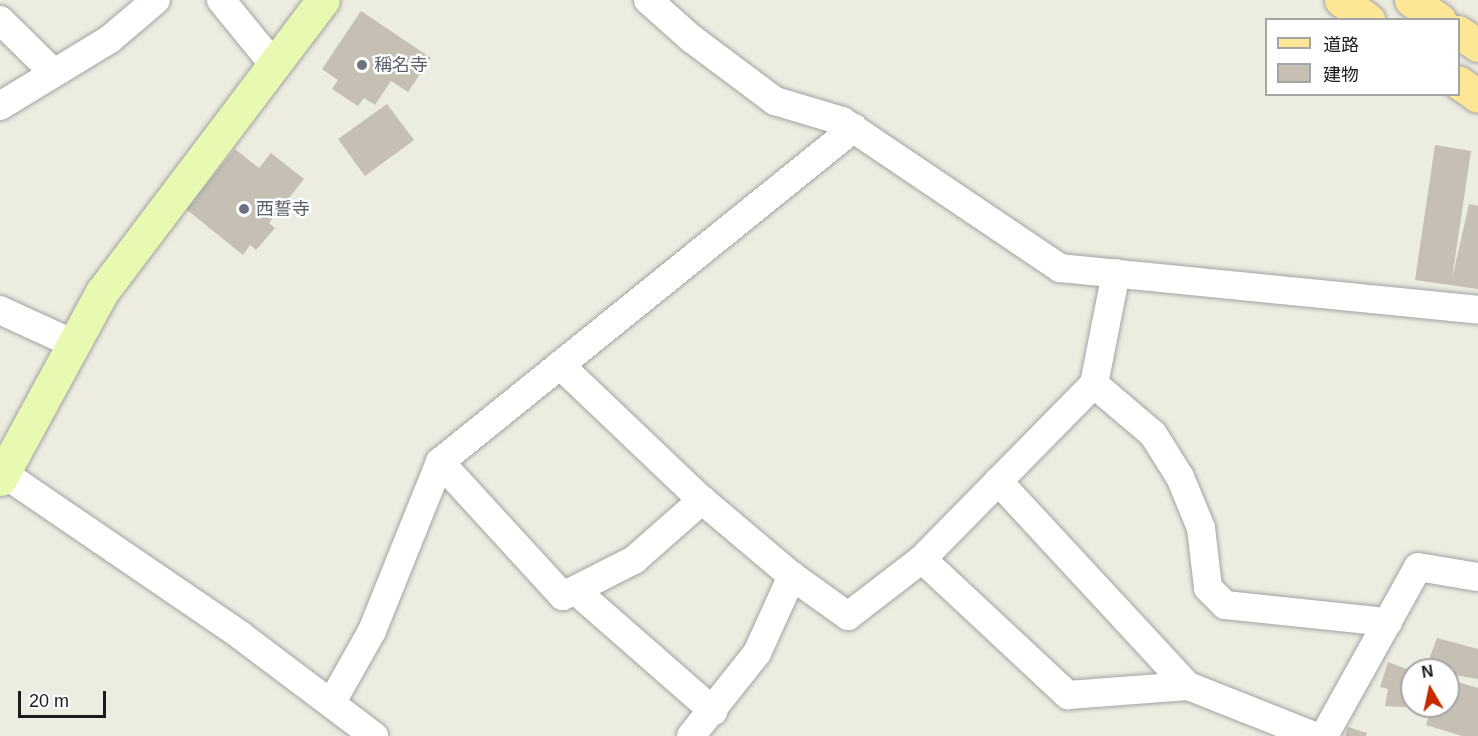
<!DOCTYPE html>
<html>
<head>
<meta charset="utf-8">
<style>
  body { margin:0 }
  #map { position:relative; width:1478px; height:736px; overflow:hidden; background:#edece0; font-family:Arial,"Noto Sans JP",sans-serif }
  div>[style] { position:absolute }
  .building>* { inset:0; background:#c5bfb4 }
  .roads { filter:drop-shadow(0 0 2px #a2a2a2) drop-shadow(0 0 2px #a2a2a2) }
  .street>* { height:28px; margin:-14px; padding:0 14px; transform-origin:14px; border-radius:14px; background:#fff }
  .secondary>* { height:33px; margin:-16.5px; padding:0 16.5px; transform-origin:16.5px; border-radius:16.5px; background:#e8fab1 }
  .primary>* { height:33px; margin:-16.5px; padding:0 16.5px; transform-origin:16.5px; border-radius:16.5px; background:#fde695 }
  .dots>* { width:16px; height:16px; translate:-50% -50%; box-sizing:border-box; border:3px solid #fff; border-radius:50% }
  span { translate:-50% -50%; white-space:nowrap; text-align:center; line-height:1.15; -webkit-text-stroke:4.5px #fff; paint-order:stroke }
  .worship-label { font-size:18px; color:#5b616d }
  .left { translate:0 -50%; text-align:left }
  .legend { position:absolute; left:1265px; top:18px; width:195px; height:78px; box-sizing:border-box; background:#fff; border:2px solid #a4a4a4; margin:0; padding:8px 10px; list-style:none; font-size:18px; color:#1b1b1b }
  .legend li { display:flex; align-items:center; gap:12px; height:30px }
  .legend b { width:30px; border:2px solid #a4a4a4 }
  .north { position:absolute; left:1400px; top:658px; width:60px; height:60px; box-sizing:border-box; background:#fff; border:2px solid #a4a4a4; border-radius:50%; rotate:351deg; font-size:16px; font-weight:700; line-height:24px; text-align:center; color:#1b1b1b }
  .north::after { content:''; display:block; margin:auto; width:21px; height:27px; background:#c62900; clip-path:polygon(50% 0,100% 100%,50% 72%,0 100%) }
  .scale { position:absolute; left:18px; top:691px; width:88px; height:27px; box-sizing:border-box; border:3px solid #1b1b1b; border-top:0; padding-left:8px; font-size:18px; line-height:21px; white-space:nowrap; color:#1b1b1b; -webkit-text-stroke:4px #fff; paint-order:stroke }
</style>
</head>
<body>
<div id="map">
  <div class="building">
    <div style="clip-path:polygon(361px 11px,431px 58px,408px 92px,391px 81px,375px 105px,364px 98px,358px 106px,332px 89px,338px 80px,322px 69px)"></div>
    <div style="clip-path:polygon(387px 104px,414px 140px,365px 176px,338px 139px)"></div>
    <div style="clip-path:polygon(1435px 145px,1471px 151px,1452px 279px,1469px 204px,1478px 206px,1478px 289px,1415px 280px)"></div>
    <div style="clip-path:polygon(235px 149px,259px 168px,271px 153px,304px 179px,269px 223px,275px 228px,256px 250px,250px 245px,243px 255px,186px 209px)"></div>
    <div style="clip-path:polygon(1437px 638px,1478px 649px,1478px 679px,1448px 674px,1448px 670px,1425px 670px)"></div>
    <div style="clip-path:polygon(1388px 662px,1412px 671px,1412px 706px,1418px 708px,1385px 706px,1388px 689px,1380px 687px)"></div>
    <div style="clip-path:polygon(1454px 681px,1478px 688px,1478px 736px,1462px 736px,1426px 725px,1432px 706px,1448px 706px,1448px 690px,1451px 691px)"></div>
    <div style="clip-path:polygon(1348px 727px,1367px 733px,1366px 736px,1345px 736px)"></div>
  </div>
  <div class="roads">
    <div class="street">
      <div style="left:221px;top:0;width:84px;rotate:50.8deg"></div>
      <div style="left:648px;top:0;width:59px;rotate:41.6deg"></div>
      <div style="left:692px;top:39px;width:104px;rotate:36.8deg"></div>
      <div style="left:775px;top:101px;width:70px;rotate:16.6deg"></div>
      <div style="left:842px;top:121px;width:263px;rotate:34deg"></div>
      <div style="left:1060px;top:268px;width:420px;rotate:5.7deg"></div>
      <div style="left:0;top:20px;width:74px;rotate:44.5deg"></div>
      <div style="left:0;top:106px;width:129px;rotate:-31.3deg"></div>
      <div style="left:110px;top:39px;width:60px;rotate:-40.3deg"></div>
      <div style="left:0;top:310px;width:81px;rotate:24.7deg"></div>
      <div style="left:560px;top:365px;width:196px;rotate:43.6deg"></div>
      <div style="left:702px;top:500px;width:118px;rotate:40.2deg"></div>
      <div style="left:792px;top:576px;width:69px;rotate:35.5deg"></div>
      <div style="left:848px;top:616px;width:93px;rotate:-37.6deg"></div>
      <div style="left:922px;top:559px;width:245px;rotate:-45.5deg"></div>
      <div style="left:1094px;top:384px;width:113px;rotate:-78.8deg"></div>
      <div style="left:1094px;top:384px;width:77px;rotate:40.3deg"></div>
      <div style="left:1153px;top:434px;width:51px;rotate:57.9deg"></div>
      <div style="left:1180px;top:477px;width:55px;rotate:67.6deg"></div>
      <div style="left:1201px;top:528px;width:60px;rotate:83.3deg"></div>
      <div style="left:1208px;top:588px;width:24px;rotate:45deg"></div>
      <div style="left:1225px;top:605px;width:164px;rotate:6deg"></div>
      <div style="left:440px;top:462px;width:182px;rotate:47.5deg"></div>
      <div style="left:563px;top:596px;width:80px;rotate:-26.9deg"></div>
      <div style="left:634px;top:560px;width:91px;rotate:-41.4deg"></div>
      <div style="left:0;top:471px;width:291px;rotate:34.3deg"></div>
      <div style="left:240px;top:635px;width:168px;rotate:37deg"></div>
      <div style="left:998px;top:481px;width:280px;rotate:47.2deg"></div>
      <div style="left:922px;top:559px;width:200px;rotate:43deg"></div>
      <div style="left:1068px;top:695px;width:120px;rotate:-4.3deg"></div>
      <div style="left:1188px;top:686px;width:136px;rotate:21.6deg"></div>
      <div style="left:575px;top:590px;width:184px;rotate:41.2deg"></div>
      <div style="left:332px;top:702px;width:81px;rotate:-60.6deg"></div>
      <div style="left:372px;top:631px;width:182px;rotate:-68.1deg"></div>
      <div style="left:440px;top:462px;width:532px;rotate:-38.9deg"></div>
      <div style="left:691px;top:736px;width:106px;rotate:-51.5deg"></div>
      <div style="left:757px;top:653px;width:85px;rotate:-65.6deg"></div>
      <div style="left:1324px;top:736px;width:193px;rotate:-60.9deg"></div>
      <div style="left:1418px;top:567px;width:61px;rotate:9.5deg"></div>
    </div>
    <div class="secondary">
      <div style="left:0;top:479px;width:213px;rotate:-61.4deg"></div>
      <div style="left:102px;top:292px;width:366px;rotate:-52.9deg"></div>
    </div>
    <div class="primary">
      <div style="left:1341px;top:0;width:34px;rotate:36deg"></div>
      <div style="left:1411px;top:0;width:35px;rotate:35deg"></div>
      <div style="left:1458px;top:32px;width:24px;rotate:33deg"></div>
      <div style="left:1458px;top:82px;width:24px;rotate:35deg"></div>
    </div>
  </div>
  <div class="dots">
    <div style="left:362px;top:65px;background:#6b7280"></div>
    <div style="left:244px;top:209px;background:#6b7280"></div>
  </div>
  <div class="worship-label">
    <span class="left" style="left:374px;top:65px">稱名寺</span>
    <span class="left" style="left:256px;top:209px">西誓寺</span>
  </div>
  <ul class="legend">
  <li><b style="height:8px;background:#fde695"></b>道路</li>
  <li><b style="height:16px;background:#c5bfb4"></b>建物</li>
  </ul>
  <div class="north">N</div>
  <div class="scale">20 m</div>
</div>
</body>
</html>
